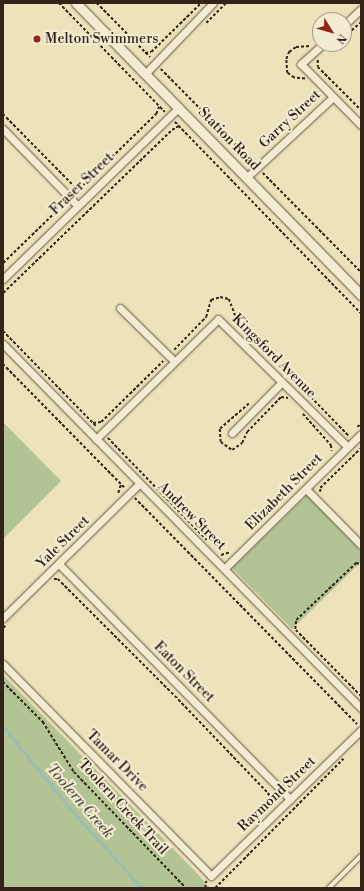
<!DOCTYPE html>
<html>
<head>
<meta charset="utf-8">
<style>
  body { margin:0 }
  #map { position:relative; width:364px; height:891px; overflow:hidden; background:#ede2ba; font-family:"Libre Bodoni",serif }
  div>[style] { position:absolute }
  .green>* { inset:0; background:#b3c494 }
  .stream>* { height:2.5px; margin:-1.25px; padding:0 1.25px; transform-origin:1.25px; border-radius:1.25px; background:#9bbcb7 }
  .path>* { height:1.5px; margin-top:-0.75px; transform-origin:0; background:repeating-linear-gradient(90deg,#342318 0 3px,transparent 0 5px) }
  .roads { filter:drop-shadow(0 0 1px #625340) drop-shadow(0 0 1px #625340) }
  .service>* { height:3.5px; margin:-1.75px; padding:0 1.75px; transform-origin:1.75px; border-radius:1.75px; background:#f3ecd2 }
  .minor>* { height:7px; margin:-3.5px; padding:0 3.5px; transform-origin:3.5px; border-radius:3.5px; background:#f3ecd2 }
  .tertiary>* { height:9px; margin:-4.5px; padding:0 4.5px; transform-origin:4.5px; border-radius:4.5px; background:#f3ecd2 }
  .dots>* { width:11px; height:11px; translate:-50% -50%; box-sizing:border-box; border:2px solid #f3ecd2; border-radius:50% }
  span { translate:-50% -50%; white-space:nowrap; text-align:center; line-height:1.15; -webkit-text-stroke:4px #f3ecd2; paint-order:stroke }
  .poi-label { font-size:14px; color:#342318 }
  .left { translate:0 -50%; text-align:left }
  .street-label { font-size:14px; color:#342318 }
  .water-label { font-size:15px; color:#535148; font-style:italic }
  .frame { position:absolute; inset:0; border:4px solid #342318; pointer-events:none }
  .north { position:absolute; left:312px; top:12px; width:40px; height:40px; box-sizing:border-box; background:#f3ecd2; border:1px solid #a79c88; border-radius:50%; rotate:127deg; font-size:11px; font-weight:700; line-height:16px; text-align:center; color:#342318 }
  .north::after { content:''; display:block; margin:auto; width:14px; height:18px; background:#8f2418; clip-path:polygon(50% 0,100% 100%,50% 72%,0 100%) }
</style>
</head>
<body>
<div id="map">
  <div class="green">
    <div style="clip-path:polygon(3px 422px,61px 481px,3px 539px)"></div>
    <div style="clip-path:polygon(307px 495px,361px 551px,361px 562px,292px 629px,232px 568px)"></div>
    <div style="clip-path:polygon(3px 675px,195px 871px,210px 888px,3px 888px)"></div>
  </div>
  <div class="stream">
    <div style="left:3px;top:726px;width:104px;rotate:50.8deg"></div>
    <div style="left:69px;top:807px;width:109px;rotate:48deg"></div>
  </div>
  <div class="path">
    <div style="left:59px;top:3px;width:152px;rotate:45.8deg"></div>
    <div style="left:97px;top:3px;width:76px;rotate:45.5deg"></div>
    <div style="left:206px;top:23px;width:28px;rotate:-45deg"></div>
    <div style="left:344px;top:37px;width:23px;rotate:-41deg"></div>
    <div style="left:328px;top:50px;width:10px;rotate:-37deg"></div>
    <div style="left:145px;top:53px;width:6px;rotate:-9deg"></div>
    <div style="left:151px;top:52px;width:70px;rotate:-44.4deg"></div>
    <div style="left:318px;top:60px;width:7px;rotate:90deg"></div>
    <div style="left:318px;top:67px;width:61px;rotate:45deg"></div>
    <div style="left:161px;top:69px;width:129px;rotate:45.3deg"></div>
    <div style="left:305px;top:79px;width:11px;rotate:-175deg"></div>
    <div style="left:294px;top:78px;width:9px;rotate:-144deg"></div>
    <div style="left:287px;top:73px;width:14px;rotate:-94deg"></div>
    <div style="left:286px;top:59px;width:8px;rotate:-67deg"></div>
    <div style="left:289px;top:52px;width:9px;rotate:-36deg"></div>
    <div style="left:296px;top:47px;width:14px;rotate:-4deg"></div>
    <div style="left:3px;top:114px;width:107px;rotate:45.4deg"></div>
    <div style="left:175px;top:122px;width:267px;rotate:45.8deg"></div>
    <div style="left:263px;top:173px;width:139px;rotate:45.3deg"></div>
    <div style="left:76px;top:192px;width:112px;rotate:-44.3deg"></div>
    <div style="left:156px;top:114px;width:8px;rotate:-67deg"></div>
    <div style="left:3px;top:263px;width:86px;rotate:-44.1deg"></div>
    <div style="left:3px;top:293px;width:235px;rotate:-44deg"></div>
    <div style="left:172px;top:130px;width:8px;rotate:-30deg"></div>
    <div style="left:3px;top:331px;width:134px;rotate:45.6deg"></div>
    <div style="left:174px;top:350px;width:46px;rotate:-45.9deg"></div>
    <div style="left:206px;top:317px;width:18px;rotate:-74deg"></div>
    <div style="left:211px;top:300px;width:9px;rotate:-18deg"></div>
    <div style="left:220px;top:297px;width:9px;rotate:13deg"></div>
    <div style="left:229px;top:299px;width:25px;rotate:69deg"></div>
    <div style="left:238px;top:322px;width:159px;rotate:45.8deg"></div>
    <div style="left:3px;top:364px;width:173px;rotate:45.5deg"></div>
    <div style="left:249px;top:404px;width:38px;rotate:139deg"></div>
    <div style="left:220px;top:429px;width:13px;rotate:86deg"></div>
    <div style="left:221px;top:442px;width:14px;rotate:36deg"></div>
    <div style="left:232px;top:450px;width:12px;rotate:-35deg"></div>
    <div style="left:242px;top:443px;width:12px;rotate:-66deg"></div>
    <div style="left:247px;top:432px;width:49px;rotate:-45.8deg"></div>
    <div style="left:281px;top:397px;width:7px;rotate:8deg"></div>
    <div style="left:303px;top:414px;width:42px;rotate:47.9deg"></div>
    <div style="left:331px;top:445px;width:6px;rotate:81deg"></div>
    <div style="left:93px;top:423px;width:8px;rotate:-7deg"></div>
    <div style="left:101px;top:422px;width:87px;rotate:-44.5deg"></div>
    <div style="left:357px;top:427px;width:5px;rotate:-37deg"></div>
    <div style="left:108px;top:438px;width:142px;rotate:45.9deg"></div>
    <div style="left:320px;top:492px;width:4px;rotate:-90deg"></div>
    <div style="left:320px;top:488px;width:57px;rotate:-44.3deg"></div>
    <div style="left:118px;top:493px;width:9px;rotate:-72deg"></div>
    <div style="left:135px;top:498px;width:317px;rotate:45.5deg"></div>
    <div style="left:221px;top:555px;width:9px;rotate:-18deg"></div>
    <div style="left:54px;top:579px;width:4px"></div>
    <div style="left:58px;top:579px;width:165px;rotate:45deg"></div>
    <div style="left:175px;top:696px;width:134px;rotate:46.2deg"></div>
    <div style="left:268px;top:793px;width:12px;rotate:59deg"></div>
    <div style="left:3px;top:628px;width:4px;rotate:-45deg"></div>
    <div style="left:295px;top:629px;width:9px;rotate:-84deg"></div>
    <div style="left:296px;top:620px;width:83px;rotate:-43.5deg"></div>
    <div style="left:356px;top:563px;width:5px;rotate:11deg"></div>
    <div style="left:296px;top:630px;width:93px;rotate:45.4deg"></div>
    <div style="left:3px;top:682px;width:57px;rotate:45deg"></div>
    <div style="left:43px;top:722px;width:59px;rotate:58.2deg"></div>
    <div style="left:74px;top:772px;width:161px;rotate:46deg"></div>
    <div style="left:205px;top:888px;width:7px;rotate:-82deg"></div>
    <div style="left:215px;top:888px;width:182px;rotate:-45.2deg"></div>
  </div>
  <div class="roads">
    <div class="service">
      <div style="left:329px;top:888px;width:45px;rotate:-45deg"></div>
    </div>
    <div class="minor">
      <div style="left:344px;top:25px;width:23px;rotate:-43deg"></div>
      <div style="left:323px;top:44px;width:30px;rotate:138deg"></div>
      <div style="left:301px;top:64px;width:86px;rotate:45.5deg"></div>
      <div style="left:146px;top:73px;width:97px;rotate:-46.3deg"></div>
      <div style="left:3px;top:129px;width:107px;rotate:45.8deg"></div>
      <div style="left:247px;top:177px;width:117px;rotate:-42.9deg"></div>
      <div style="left:3px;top:279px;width:246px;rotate:-44.3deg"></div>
      <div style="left:120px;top:308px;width:74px;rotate:44.5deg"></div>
      <div style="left:3px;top:344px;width:511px;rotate:45.48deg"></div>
      <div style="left:232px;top:433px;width:70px;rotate:-45.6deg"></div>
      <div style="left:96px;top:439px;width:171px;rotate:-44.5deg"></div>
      <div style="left:218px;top:319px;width:182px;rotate:44.6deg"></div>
      <div style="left:306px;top:489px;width:78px;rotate:45.5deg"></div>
      <div style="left:59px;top:564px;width:330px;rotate:45.5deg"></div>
      <div style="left:225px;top:568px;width:191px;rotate:-44.6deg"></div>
      <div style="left:3px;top:618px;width:192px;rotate:-44.6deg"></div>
      <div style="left:3px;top:664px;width:297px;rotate:45.5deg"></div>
      <div style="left:211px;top:876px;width:209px;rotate:-44.2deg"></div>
    </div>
    <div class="tertiary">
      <div style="left:76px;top:3px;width:408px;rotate:45.7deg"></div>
    </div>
  </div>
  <div class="dots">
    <div style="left:37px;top:39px;background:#8f2418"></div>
  </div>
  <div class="poi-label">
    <span class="left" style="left:45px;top:39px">Melton Swimmers</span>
  </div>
  <div class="street-label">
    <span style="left:290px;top:119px;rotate:-43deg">Garry Street</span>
    <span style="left:229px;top:139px;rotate:46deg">Station Road</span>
    <span style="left:82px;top:184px;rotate:-44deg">Fraser Street</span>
    <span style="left:274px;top:356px;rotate:45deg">Kingsford Avenue</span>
    <span style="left:284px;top:492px;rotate:-45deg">Elizabeth Street</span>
    <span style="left:192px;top:516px;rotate:45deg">Andrew Street</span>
    <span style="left:63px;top:542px;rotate:-45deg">Yale Street</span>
    <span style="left:184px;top:672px;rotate:45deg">Eaton Street</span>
    <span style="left:117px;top:761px;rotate:45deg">Tamar Drive</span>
    <span style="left:277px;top:794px;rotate:-44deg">Raymond Street</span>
    <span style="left:123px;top:807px;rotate:47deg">Toolern Creek Trail</span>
  </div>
  <div class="water-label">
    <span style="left:80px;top:801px;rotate:49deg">Toolern Creek</span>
  </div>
  <div class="frame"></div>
  <div class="north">N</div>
</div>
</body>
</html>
